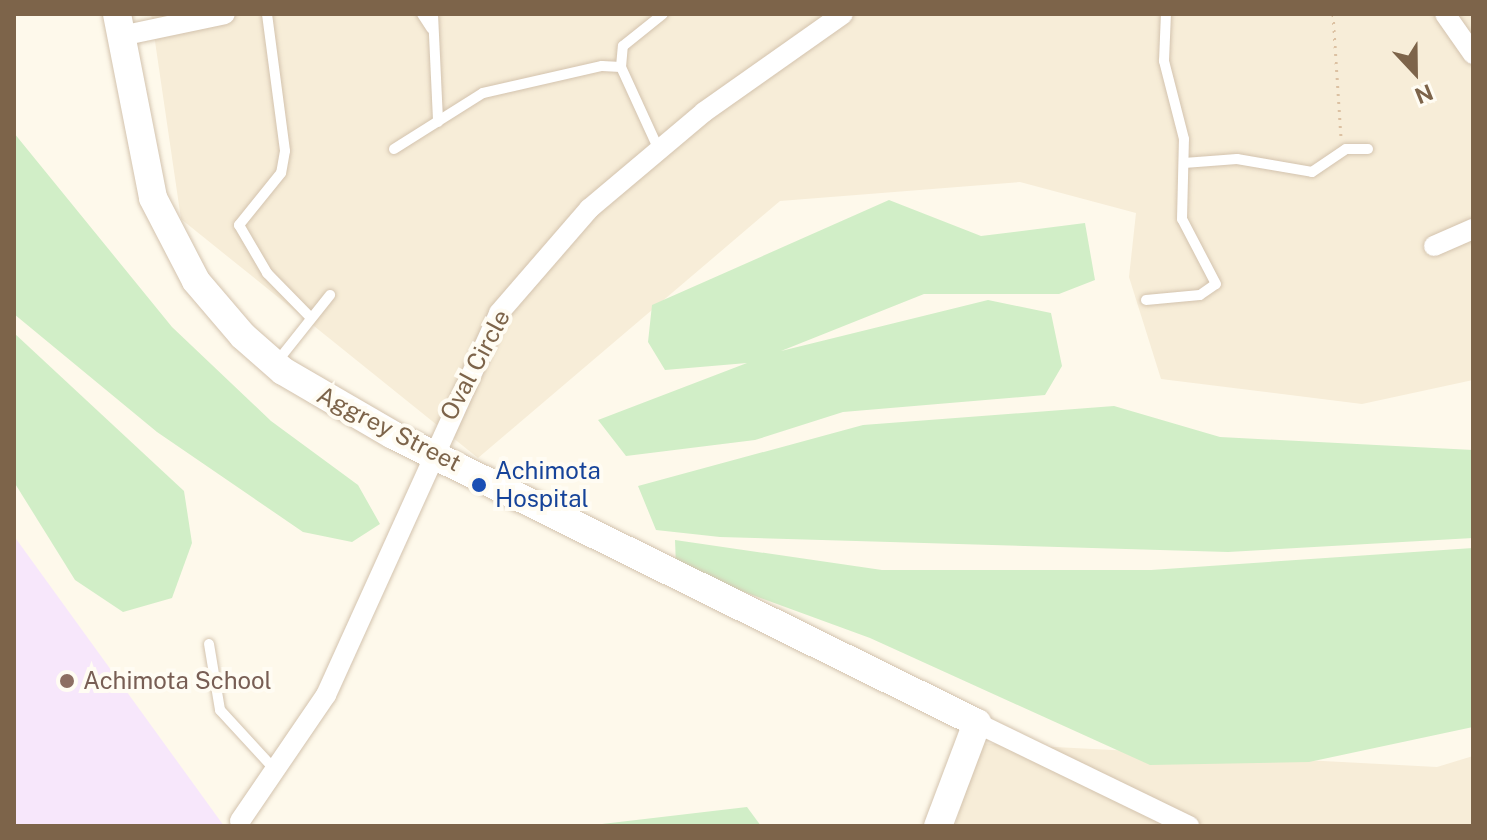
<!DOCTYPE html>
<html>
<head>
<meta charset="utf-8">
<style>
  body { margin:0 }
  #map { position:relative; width:1487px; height:840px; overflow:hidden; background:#fef9eb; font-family:"Public Sans",sans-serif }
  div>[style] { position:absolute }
  .residential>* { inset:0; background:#f7edd8 }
  .education>* { inset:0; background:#f7e7fb }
  .green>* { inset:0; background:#d1eec7 }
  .path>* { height:3px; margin-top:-1.5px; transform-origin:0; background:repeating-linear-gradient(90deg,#dcc1a2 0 2px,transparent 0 8px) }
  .roads { filter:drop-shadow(0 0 2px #d3c3ae) drop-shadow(0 0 2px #d3c3ae) }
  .lane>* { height:10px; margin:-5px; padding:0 5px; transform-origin:5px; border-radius:5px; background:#fff }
  .street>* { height:20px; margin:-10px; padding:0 10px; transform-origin:10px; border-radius:10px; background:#fff }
  .secondary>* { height:28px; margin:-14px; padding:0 14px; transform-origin:14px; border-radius:14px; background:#fff }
  .dots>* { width:22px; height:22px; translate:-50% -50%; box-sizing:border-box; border:4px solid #fffcf3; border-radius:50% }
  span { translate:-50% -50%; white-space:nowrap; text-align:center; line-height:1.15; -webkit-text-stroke:8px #fffcf3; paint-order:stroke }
  .street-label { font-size:24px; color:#7d644a }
  .transit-label { font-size:24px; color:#164399 }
  .left { translate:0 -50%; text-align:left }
  .education-label { font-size:24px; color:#785e54 }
  .frame { position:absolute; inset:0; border:16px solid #7d644a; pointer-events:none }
  .north { position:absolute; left:1375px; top:32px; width:80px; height:80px; -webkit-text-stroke:6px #fffcf3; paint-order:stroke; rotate:158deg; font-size:22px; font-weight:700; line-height:32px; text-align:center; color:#7d644a }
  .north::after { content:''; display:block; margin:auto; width:28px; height:36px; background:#7d644a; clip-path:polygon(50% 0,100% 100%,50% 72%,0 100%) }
</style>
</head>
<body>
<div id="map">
  <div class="residential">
    <div style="clip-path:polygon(151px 14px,1473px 14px,1473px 380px,1362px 404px,1161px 379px,1129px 277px,1136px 213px,1020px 182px,780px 201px,478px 458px,181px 219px)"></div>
    <div style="clip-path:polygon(980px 743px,1437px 767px,1473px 756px,1473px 826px,955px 826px)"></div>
  </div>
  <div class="education">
    <div style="clip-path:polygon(14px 536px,224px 826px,14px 826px)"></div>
  </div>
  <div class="green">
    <div style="clip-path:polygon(14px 133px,172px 327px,271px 421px,358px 485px,380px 524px,352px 542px,303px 532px,157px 432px,14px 314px)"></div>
    <div style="clip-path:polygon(889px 200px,981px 236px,1085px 223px,1095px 280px,1059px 294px,924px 294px,781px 351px,988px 300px,1051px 313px,1062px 366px,1045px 395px,843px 412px,755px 440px,626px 456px,598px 420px,747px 363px,665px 370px,648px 342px,652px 305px)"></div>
    <div style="clip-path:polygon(14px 333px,184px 491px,192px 543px,172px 598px,123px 612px,75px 580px,14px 482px)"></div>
    <div style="clip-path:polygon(1114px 406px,1220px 437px,1473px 450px,1473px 538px,1228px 552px,720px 537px,656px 530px,638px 486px,863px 425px)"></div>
    <div style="clip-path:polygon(675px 540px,882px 570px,1151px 570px,1473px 548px,1473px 727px,1309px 762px,1150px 765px,870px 638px,676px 567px)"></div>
    <div style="clip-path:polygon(747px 807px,761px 826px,585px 826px)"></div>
  </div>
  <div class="path">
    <div style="left:1333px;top:14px;width:124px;rotate:86.3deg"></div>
  </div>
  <div class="roads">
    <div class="lane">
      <div style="left:267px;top:14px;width:138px;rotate:82.5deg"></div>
      <div style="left:285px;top:151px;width:22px;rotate:100deg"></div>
      <div style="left:281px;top:173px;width:67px;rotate:128.9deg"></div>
      <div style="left:239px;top:225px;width:56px;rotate:59.7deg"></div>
      <div style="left:267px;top:273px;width:63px;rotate:45.6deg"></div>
      <div style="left:422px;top:14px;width:17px;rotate:57deg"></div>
      <div style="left:433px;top:14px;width:108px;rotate:87.3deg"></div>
      <div style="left:621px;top:67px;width:21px;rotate:-85deg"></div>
      <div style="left:623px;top:46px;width:51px;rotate:-38.7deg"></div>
      <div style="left:394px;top:149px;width:105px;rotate:-32.2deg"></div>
      <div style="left:483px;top:93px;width:122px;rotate:-12.8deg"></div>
      <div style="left:602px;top:66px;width:19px;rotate:3deg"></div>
      <div style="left:621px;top:67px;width:91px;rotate:65.4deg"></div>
      <div style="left:1184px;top:163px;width:53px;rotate:-4.3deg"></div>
      <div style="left:1237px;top:159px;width:76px;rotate:9.8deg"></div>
      <div style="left:1312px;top:172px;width:41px;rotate:-34.1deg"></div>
      <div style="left:1346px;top:149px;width:22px"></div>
      <div style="left:1146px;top:300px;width:54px;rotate:-5.3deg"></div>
      <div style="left:1200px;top:295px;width:19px;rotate:-35deg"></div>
      <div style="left:1216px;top:284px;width:73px;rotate:-117.6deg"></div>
      <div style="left:1182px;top:219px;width:80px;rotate:-88.6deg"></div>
      <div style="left:1184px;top:139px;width:81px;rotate:-104.4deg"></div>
      <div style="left:1164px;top:61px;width:47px;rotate:-87.6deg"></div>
      <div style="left:276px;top:363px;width:87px;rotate:-51.5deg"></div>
      <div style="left:209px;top:644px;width:67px;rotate:80.5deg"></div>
      <div style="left:220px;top:710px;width:83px;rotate:47.4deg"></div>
    </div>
    <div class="street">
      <div style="left:1445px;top:14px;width:49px;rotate:55deg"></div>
      <div style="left:121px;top:36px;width:106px;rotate:-11.9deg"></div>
      <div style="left:1434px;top:246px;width:43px;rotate:-23.6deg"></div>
      <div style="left:977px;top:723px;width:236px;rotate:25.9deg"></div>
      <div style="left:240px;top:821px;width:153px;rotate:-55.7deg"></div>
      <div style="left:326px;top:695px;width:419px;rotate:-65.6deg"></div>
      <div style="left:499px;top:313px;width:138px;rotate:-49.1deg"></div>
      <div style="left:589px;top:209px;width:150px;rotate:-40.1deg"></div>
      <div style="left:704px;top:112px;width:170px;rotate:-35.2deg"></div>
    </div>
    <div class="secondary">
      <div style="left:117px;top:14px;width:187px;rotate:78.9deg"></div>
      <div style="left:153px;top:198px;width:93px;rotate:62.6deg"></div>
      <div style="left:196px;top:281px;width:72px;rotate:49.5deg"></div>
      <div style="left:243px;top:336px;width:53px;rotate:41.2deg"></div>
      <div style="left:283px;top:371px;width:127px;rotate:30.2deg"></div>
      <div style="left:393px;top:435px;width:651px;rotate:26.25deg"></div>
      <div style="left:977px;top:723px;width:110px;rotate:110.7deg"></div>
    </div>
  </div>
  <div class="dots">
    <div style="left:479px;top:485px;background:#1a4fb4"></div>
    <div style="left:67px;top:681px;background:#8d6e63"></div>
  </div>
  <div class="street-label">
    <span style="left:475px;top:365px;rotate:-62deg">Oval Circle</span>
    <span style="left:389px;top:429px;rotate:27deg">Aggrey Street</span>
  </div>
  <div class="transit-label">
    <span class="left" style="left:495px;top:485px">Achimota<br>Hospital</span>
  </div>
  <div class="education-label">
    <span class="left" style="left:83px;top:681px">Achimota School</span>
  </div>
  <div class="frame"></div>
  <div class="north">N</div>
</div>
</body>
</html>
